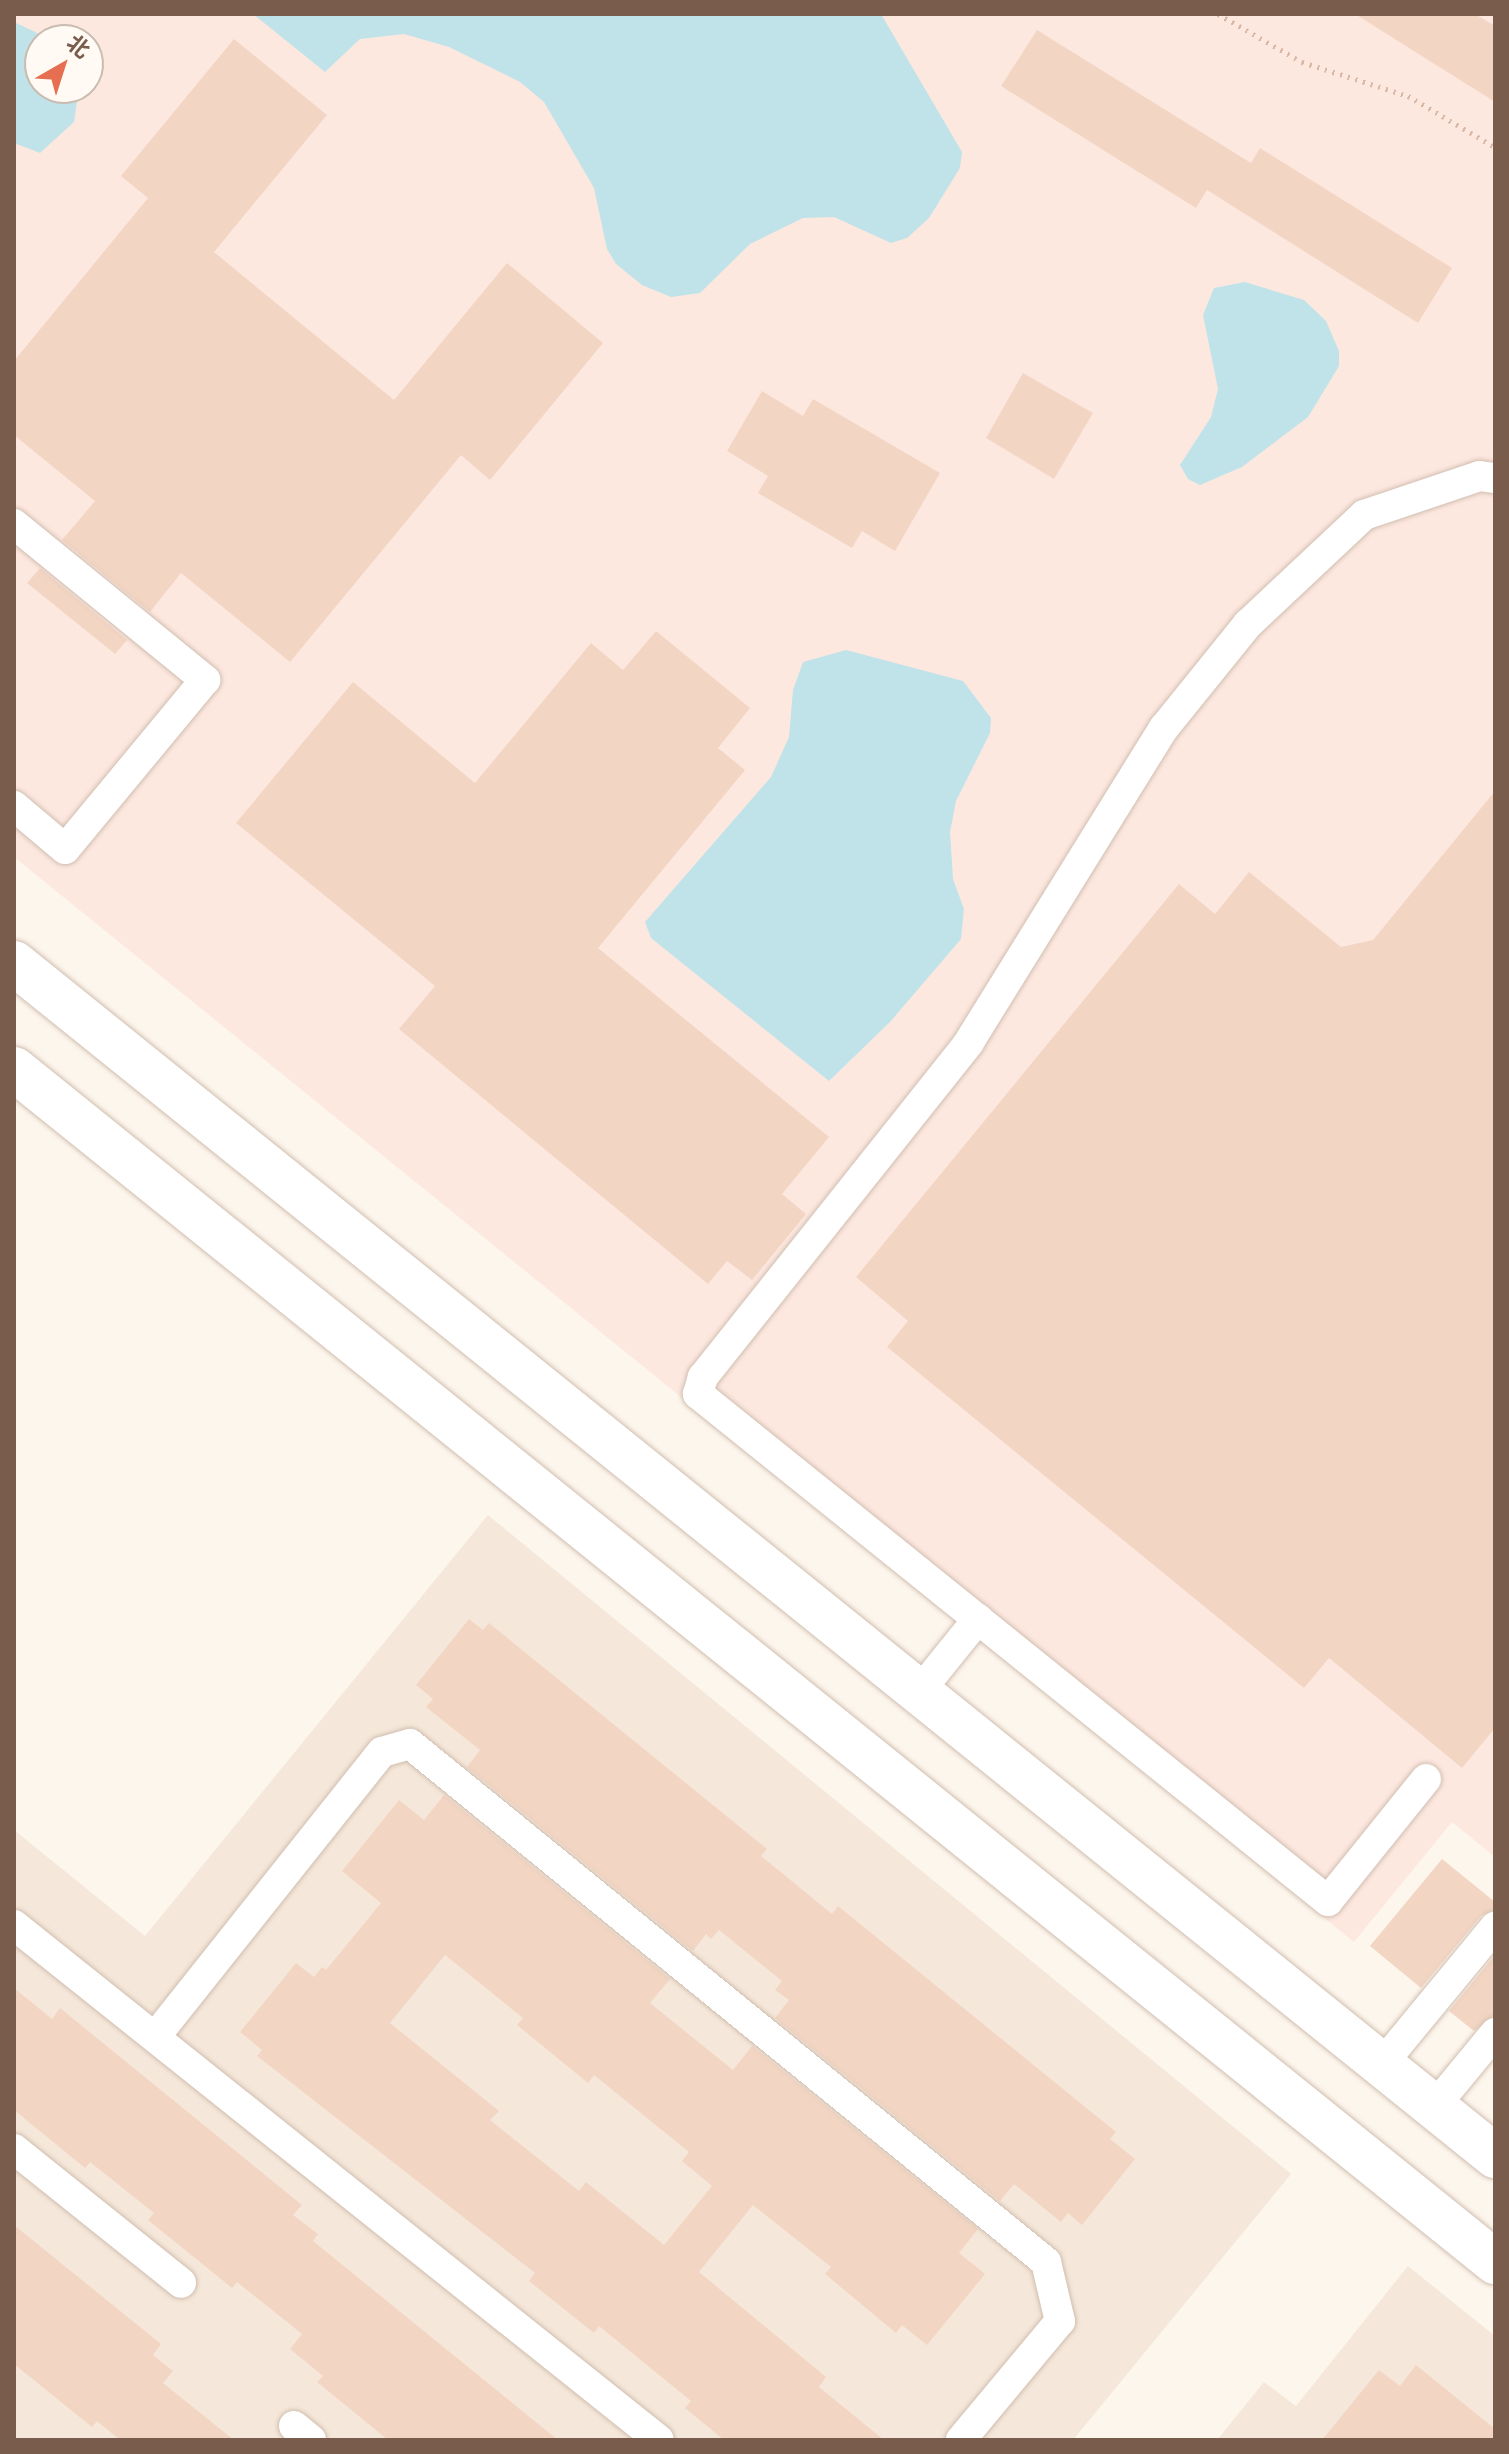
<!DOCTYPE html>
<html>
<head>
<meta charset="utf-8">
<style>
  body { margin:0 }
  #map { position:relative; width:1509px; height:2454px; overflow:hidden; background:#fdf6ec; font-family:Figtree,"Noto Sans SC",sans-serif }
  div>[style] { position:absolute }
  .residential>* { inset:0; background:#f5e8da }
  .commercial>* { inset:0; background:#fde8e0 }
  .water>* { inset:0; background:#bfe3e8 }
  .building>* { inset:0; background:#f3d5c3 }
  .path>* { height:5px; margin-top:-2.5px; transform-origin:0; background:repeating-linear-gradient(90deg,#d9b8a5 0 2px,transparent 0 8px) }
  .roads { filter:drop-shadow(0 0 2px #d1beb0) drop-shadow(0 0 2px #d1beb0) }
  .lane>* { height:30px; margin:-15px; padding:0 15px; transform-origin:15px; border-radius:15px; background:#fff }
  .secondary>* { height:44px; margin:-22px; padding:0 22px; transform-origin:22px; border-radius:22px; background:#fff }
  span { translate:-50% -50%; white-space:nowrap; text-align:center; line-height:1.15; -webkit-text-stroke:6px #fffaf3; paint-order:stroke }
  .frame { position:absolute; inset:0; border:16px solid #7a5c4d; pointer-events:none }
  .north { position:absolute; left:24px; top:24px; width:80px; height:80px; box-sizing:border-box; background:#fffaf3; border:2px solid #cabbb1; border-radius:50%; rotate:39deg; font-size:22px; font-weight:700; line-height:32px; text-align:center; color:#7a5c4d }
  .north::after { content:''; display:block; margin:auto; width:28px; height:36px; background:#e76f51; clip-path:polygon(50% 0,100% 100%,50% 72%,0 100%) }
</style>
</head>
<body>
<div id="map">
  <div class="residential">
    <div style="clip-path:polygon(488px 1515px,1291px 2174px,1073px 2440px,14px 2440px,14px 1830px,145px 1936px)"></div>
    <div style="clip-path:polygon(1408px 2266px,1495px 2336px,1495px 2440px,1217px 2440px,1264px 2382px,1296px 2406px)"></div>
  </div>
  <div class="commercial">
    <div style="clip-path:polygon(evenodd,14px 14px,1495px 14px,1495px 1857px,1452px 1822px,1354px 1942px,14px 857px,14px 14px,40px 40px,88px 40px,88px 88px,40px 88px,40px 40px)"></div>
  </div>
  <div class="water">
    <div style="clip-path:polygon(253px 14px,881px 14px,962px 152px,960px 168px,929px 218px,907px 238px,891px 243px,834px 217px,803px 218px,750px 244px,700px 293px,671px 297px,642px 285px,616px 264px,607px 249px,594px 188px,544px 102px,520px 82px,449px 47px,404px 34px,360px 39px,325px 72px)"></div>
    <div style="clip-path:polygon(14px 22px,52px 40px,40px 40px,40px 88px,77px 88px,78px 95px,74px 122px,40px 153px,14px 143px)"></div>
    <div style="clip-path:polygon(1245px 282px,1304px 300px,1326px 321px,1339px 351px,1339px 366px,1308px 417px,1242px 467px,1200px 485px,1188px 479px,1180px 465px,1211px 417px,1218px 389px,1203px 315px,1214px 288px)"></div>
    <div style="clip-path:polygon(846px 650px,963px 681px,991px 718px,990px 733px,956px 801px,950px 832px,953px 879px,964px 909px,961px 939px,890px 1022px,829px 1081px,651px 938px,645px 922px,771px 777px,789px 737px,793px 690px,803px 662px)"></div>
  </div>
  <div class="building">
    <div style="clip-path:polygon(1355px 14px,1475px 14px,1495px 26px,1495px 102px)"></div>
    <div style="clip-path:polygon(1037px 30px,1251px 163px,1260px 148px,1452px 268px,1418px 323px,1207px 190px,1196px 208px,1001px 86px)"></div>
    <div style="clip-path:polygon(234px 39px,327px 115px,214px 252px,394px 400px,507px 263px,603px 343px,490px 480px,461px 455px,290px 662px,181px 573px,150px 612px,62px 540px,95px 501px,14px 435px,14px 361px,148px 198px,121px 176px)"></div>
    <div style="clip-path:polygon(1023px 373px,1093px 413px,1054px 479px,986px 438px)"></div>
    <div style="clip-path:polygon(762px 391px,803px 416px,813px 399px,940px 473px,895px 551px,862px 531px,852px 548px,758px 493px,768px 476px,727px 451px)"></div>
    <div style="clip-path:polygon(40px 568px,127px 640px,115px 654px,27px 583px)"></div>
    <div style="clip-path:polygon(656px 631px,750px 708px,718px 748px,745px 770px,598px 948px,829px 1137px,782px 1194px,806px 1214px,752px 1280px,727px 1261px,708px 1284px,399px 1029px,435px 986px,236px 823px,353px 682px,475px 783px,591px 643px,623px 670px)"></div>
    <div style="clip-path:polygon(1495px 791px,1495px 1728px,1462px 1768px,1329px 1658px,1304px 1688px,887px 1347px,908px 1321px,856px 1277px,1179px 884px,1215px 914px,1249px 872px,1341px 947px,1373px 940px)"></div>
    <div style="clip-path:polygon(469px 1619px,483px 1630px,489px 1623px,767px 1849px,761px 1856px,832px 1914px,838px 1906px,1116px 2132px,1110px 2139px,1135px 2159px,1082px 2225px,1068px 2213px,1061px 2222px,1014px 2184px,1000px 2201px,775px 2018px,789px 2000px,775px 1990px,782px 1981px,719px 1930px,711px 1939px,706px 1934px,693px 1951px,467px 1767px,480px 1750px,426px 1707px,433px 1699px,416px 1685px)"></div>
    <div style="clip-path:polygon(evenodd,444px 1795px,670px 1979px,650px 2003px,733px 2070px,752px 2046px,978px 2229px,959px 2253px,985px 2274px,927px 2345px,902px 2325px,896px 2333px,825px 2274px,831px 2267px,753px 2205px,699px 2272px,826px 2377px,819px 2387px,884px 2440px,724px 2440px,685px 2408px,691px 2401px,599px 2326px,594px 2333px,529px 2281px,535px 2273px,257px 2056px,262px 2050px,240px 2032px,296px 1963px,314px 1977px,322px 1967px,326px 1970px,381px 1903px,342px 1871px,399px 1800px,424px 1820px,444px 1795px,445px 1955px,523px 2018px,517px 2025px,588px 2083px,594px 2075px,689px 2152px,682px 2161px,712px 2186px,664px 2245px,586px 2182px,579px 2191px,490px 2120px,499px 2111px,390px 2023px,445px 1955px)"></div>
    <div style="clip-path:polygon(1442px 1859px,1495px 1902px,1495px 1909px,1481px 1916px,1421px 1988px,1370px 1946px)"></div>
    <div style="clip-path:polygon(1495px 1955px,1495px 2015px,1474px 2031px,1449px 2011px)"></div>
    <div style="clip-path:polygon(14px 1988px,52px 2019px,60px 2008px,302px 2205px,293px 2215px,318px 2234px,313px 2241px,558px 2440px,388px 2440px,317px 2382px,323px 2376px,290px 2349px,302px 2334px,237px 2282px,232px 2288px,148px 2220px,154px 2213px,90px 2162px,85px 2168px,14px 2110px)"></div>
    <div style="clip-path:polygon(14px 2225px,161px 2344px,153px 2355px,173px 2371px,163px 2383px,234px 2440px,120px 2440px,97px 2421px,92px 2427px,14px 2364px)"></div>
    <div style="clip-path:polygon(1416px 2365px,1495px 2429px,1495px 2440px,1322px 2440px,1379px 2370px,1400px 2386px)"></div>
  </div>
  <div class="path">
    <div style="left:1218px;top:14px;width:97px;rotate:29.7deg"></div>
    <div style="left:1302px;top:62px;width:111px;rotate:17.8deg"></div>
    <div style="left:1408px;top:96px;width:101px;rotate:30.4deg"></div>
  </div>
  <div class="roads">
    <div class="lane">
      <div style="left:14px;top:524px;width:247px;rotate:39.2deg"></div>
      <div style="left:205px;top:680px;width:219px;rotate:129.6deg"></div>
      <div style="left:65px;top:849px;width:67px;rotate:-139.9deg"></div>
      <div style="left:919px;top:1692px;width:94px;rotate:-51.1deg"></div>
      <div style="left:1426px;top:1779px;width:156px;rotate:128.8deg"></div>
      <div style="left:1328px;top:1901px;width:809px;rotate:-141.17deg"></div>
      <div style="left:698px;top:1394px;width:18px;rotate:-74deg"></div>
      <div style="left:703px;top:1377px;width:428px;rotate:-51.5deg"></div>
      <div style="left:969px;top:1042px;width:370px;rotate:-58.2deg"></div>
      <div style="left:1164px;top:728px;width:134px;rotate:-51.1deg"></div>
      <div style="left:1248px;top:624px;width:159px;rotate:-43.2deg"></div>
      <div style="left:1364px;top:515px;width:122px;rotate:-18.6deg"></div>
      <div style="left:1480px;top:476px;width:15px;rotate:8deg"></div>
      <div style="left:14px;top:1925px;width:825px;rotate:38.61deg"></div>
      <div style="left:155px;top:2037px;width:364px;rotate:-51.5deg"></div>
      <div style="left:382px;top:1752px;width:29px;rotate:-16deg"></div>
      <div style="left:410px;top:1744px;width:820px;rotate:39.16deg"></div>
      <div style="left:1046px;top:2262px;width:61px;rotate:76.7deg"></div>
      <div style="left:1060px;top:2321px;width:155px;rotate:129.8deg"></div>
      <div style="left:1382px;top:2064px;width:178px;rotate:-50.5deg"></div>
      <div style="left:1434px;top:2107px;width:96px;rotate:-50.5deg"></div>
      <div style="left:14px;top:2149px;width:214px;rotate:38.7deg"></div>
      <div style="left:294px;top:2426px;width:22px;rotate:39deg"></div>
    </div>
    <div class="secondary">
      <div style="left:14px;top:963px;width:1902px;rotate:38.85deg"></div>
      <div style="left:14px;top:1069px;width:1902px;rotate:38.85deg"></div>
    </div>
  </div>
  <div class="frame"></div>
  <div class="north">北</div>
</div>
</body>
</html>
